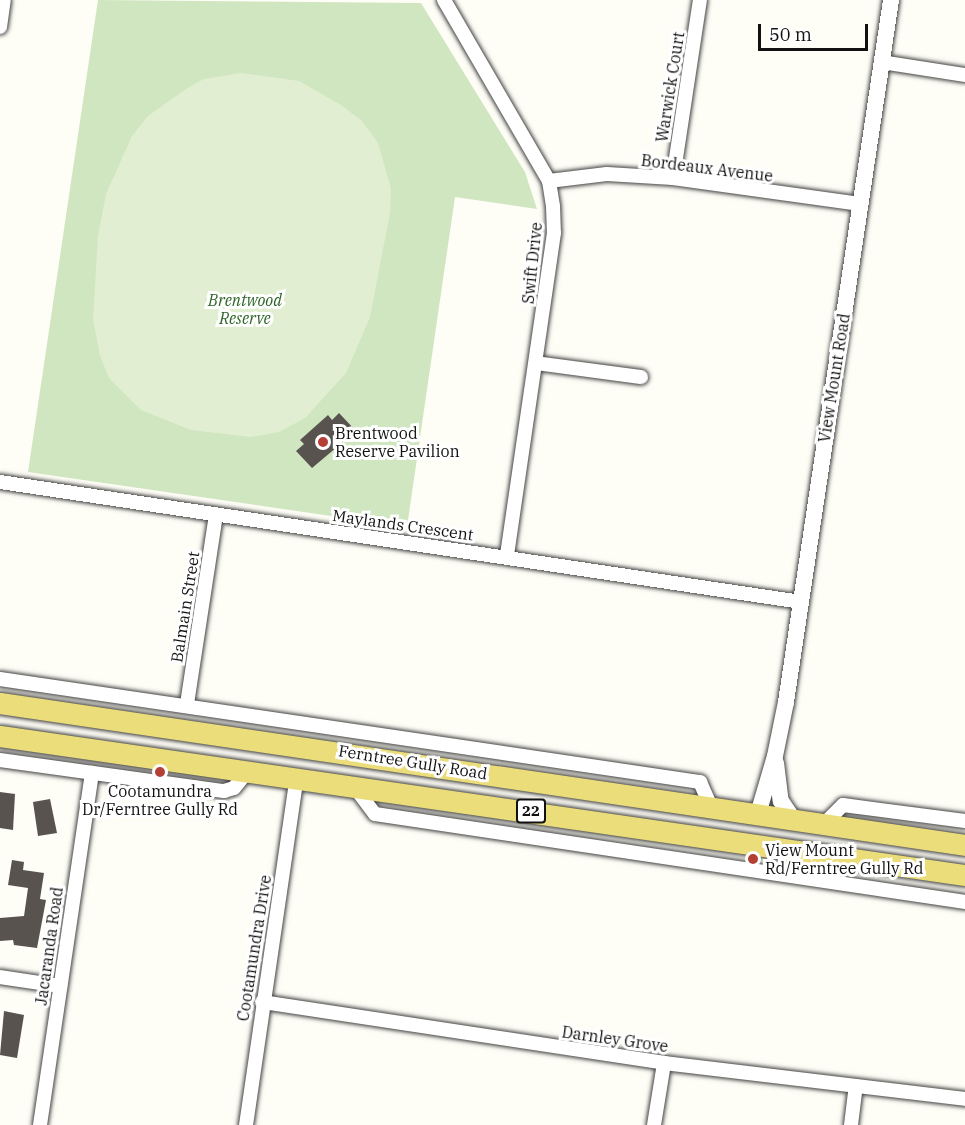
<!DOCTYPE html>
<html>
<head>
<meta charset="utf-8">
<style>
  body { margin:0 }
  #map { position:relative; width:965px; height:1125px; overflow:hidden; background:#fefdf6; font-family:"IBM Plex Serif",serif }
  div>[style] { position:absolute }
  .green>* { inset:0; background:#d0e6c1 }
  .pitch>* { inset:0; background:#e1eed2 }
  .building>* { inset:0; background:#58534e }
  .roads { filter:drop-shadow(0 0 2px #444) drop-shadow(0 0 2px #444) }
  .minor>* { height:14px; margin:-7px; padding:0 7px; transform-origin:7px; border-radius:7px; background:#fff }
  .tertiary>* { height:16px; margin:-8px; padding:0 8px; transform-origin:8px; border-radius:8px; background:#fff }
  .primary>* { height:21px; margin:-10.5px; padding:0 10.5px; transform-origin:10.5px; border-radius:10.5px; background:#ebdd79 }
  .dots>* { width:16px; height:16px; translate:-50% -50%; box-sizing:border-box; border:3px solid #fff; border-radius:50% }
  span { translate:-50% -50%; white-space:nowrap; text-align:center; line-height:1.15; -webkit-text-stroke:6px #fff; paint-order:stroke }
  .shield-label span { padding:2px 4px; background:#fff; border:2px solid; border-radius:4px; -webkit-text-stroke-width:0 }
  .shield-label { font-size:15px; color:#111; font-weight:700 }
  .street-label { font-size:16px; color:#111 }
  .park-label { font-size:16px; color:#2c6326; font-style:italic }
  .poi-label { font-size:16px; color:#111 }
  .left { translate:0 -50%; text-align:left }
  .scale { position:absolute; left:758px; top:24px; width:110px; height:27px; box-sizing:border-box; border:3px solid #111; border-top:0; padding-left:8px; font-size:18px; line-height:21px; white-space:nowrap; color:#111; -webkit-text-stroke:4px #fff; paint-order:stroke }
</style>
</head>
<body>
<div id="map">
  <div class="green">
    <div style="clip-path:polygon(98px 0,421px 3px,525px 172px,537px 209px,455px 197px,407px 527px,28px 472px)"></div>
  </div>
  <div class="pitch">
    <div style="clip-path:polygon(241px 73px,299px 81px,341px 105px,362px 121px,378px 143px,391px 189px,390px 213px,370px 317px,346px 373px,305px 418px,279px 432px,251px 437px,191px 430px,141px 410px,109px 378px,100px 356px,93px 319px,98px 236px,106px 194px,132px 136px,148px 116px,189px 87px,204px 79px)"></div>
  </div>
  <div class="building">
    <div style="clip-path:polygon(339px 413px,356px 431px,312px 468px,296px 451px,304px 444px,300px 440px,328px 415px,332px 420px)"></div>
    <div style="clip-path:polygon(0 792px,15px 794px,13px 830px,0 828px)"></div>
    <div style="clip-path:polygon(50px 799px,57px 833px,38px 836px,33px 802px)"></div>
    <div style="clip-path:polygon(12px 860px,24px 862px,23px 870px,44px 873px,40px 899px,46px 900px,37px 948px,14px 945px,13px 940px,0 941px,0 918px,24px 916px,28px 888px,8px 885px)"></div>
    <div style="clip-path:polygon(4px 1011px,24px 1015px,17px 1058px,0 1055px)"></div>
  </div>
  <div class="roads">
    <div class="minor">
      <div style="left:444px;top:0;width:209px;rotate:59.9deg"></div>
      <div style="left:549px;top:181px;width:25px;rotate:81deg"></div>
      <div style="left:553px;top:206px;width:27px;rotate:88deg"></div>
      <div style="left:554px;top:233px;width:326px;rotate:98.3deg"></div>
      <div style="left:0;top:27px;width:27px;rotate:-82deg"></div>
      <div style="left:881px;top:62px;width:85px;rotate:8.8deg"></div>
      <div style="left:673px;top:178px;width:180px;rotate:-81.4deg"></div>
      <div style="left:549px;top:181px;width:58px;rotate:-6.9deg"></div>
      <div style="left:607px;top:174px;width:66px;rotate:3.5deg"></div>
      <div style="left:673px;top:178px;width:189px;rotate:7.9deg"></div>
      <div style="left:536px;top:363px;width:106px;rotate:7.6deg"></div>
      <div style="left:0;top:482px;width:810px;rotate:8.52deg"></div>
      <div style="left:0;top:679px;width:708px;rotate:8.37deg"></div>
      <div style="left:700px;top:782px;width:27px;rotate:66deg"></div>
      <div style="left:187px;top:704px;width:191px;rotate:-81.3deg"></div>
      <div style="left:0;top:760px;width:226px;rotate:7.9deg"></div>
      <div style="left:224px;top:791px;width:10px;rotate:-17deg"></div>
      <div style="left:234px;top:788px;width:22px;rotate:-51deg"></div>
      <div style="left:353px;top:785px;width:36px;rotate:53deg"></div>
      <div style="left:375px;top:814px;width:597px;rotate:8.48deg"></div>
      <div style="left:824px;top:824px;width:27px;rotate:-45deg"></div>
      <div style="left:843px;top:805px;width:123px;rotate:7.5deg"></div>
      <div style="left:0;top:977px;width:61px;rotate:8.5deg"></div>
      <div style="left:262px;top:1002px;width:407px;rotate:8.6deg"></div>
      <div style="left:664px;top:1063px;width:303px;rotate:6.8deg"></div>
      <div style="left:40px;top:1125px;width:356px;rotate:-81.6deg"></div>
      <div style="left:246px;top:1125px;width:352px;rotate:-81.7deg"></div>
      <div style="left:654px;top:1125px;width:63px;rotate:-80.8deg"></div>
      <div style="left:851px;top:1125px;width:39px;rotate:-83deg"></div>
    </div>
    <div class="tertiary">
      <div style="left:776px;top:763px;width:38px;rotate:83deg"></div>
      <div style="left:781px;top:801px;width:22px;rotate:56deg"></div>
      <div style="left:758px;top:814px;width:60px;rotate:-73.7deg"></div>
      <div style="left:775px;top:756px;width:55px;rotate:-78.5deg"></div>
      <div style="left:786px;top:702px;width:710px;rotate:-81.49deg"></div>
    </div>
    <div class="primary">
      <div style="left:0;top:703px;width:975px;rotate:8.37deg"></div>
      <div style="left:0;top:736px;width:975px;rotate:8.2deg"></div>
    </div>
  </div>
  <div class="dots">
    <div style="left:323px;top:442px;background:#b43f35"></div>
    <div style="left:160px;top:772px;background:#b43f35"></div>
    <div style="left:753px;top:859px;background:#b43f35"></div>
  </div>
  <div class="shield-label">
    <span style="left:531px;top:811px">22</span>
  </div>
  <div class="street-label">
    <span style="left:670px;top:87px;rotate:-81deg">Warwick Court</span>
    <span style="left:707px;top:168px;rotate:7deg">Bordeaux Avenue</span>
    <span style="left:532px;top:263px;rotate:-84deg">Swift Drive</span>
    <span style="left:834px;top:378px;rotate:-81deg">View Mount Road</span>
    <span style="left:403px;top:525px;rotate:8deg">Maylands Crescent</span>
    <span style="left:185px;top:607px;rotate:-81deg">Balmain Street</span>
    <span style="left:413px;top:762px;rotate:9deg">Ferntree Gully Road</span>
    <span style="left:49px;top:946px;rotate:-82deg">Jacaranda Road</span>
    <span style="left:254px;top:948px;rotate:-81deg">Cootamundra Drive</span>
    <span style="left:615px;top:1039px;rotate:8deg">Darnley Grove</span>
  </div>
  <div class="park-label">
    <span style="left:245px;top:309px">Brentwood<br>Reserve</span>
  </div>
  <div class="poi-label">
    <span class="left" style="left:335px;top:442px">Brentwood<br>Reserve Pavilion</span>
    <span style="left:160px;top:800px">Cootamundra<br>Dr/Ferntree Gully Rd</span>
    <span class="left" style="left:765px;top:859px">View Mount<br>Rd/Ferntree Gully Rd</span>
  </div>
  <div class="scale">50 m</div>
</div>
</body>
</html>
